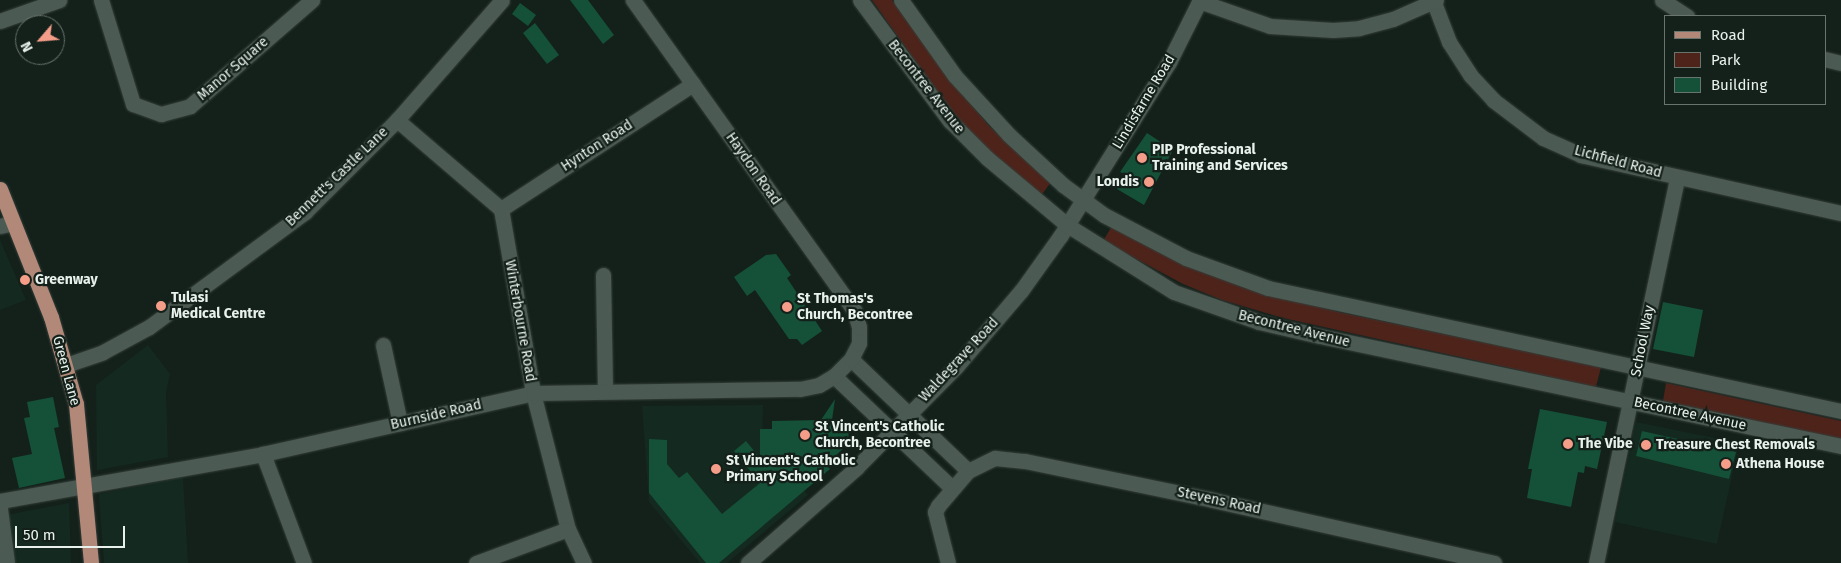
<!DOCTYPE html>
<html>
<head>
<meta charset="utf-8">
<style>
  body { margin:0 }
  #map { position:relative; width:1841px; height:563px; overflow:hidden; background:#14211b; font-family:"Fira Sans",sans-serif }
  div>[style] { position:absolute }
  .built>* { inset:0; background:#14291f }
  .green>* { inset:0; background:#4e231a }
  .building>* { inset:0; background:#155038 }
  .roads { filter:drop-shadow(0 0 1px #353e39) drop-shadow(0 0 1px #353e39) }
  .street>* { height:15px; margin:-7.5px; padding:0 7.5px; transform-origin:7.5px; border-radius:7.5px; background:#4b5a52 }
  .secondary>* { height:15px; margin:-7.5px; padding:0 7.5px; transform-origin:7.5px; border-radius:7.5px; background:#4b5a52 }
  .primary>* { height:15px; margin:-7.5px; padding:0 7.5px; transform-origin:7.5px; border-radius:7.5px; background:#b28878 }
  .dots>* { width:14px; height:14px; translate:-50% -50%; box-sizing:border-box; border:2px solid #14211b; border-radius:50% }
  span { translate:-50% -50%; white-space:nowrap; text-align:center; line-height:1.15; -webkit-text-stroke:4.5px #14211b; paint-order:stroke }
  .street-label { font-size:14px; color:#e8f1ec }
  .poi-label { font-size:14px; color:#e8f1ec; font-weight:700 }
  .left { translate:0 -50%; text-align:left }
  .right { translate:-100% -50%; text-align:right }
  .legend { position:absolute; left:1664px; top:15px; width:162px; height:90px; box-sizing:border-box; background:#14211b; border:1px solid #69746f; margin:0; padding:6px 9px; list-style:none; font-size:15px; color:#e8f1ec }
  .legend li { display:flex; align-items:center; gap:10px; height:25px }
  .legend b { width:25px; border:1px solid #69746f }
  .north { position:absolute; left:15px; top:15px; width:50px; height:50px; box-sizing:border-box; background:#14211b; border:1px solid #69746f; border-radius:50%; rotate:243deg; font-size:14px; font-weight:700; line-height:20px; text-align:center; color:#e8f1ec }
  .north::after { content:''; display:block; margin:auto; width:18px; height:22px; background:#f49e89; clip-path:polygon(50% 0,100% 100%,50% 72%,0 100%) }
  .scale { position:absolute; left:15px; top:526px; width:110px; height:22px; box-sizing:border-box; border:2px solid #e8f1ec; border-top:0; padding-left:6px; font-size:15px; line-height:18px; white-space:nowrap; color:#e8f1ec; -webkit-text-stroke:4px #14211b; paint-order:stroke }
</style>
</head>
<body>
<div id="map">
  <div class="built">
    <div style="clip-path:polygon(0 240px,26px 300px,0 310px)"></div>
    <div style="clip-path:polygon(148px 345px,170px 374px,166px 391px,168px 457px,97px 470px,96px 385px)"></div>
    <div style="clip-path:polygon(763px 405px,762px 442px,808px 495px,727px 563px,700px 563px,649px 502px,642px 406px)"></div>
    <div style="clip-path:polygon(1636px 422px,1739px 443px,1717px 544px,1615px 522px)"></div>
    <div style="clip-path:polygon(183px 477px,188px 563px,104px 563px,99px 494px)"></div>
    <div style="clip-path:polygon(69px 503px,71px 563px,12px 563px,6px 515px)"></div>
  </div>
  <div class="green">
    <div style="clip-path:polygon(872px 0,892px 0,954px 85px,990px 127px,1051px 182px,1040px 197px,980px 144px,950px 110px)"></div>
    <div style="clip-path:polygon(1112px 226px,1179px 261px,1244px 288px,1338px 312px,1601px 367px,1596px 387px,1283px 318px,1222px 300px,1183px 284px,1103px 241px)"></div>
    <div style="clip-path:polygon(1666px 383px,1841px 421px,1841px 440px,1663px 401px)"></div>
  </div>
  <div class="building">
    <div style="clip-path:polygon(570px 0,588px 0,614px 35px,603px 44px)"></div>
    <div style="clip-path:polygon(520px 3px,536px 15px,528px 26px,512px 14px)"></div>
    <div style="clip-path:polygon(535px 23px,559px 55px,547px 64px,523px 33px)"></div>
    <div style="clip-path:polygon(1147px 133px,1173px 150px,1144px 205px,1117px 189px,1125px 174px,1120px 172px)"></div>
    <div style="clip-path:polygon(776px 254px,791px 275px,787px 278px,822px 331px,802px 345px,797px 339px,789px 339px,755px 290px,747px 296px,734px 277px,766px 255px)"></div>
    <div style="clip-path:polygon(1663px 302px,1703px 310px,1694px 357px,1653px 349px)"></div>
    <div style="clip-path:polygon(53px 397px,59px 427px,54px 428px,65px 478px,19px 488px,12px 458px,32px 454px,24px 418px,30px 417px,27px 402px)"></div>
    <div style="clip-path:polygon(835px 399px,832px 420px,849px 425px,848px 444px,826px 465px,830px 469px,719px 563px,706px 563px,649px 493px,649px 439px,667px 440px,667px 464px,679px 478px,687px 472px,722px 514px,760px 483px,734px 451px,746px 441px,760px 458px,760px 429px,772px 429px,772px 421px,821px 420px)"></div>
    <div style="clip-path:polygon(1540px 409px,1607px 422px,1597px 469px,1585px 466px,1584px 473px,1578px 472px,1571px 507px,1527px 498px,1532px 469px,1528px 469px)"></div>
    <div style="clip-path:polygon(1642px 431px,1736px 452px,1729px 479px,1636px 456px)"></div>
  </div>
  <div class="roads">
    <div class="street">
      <div style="left:101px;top:0;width:109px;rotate:72.9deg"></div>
      <div style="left:133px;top:104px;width:30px;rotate:20deg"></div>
      <div style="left:161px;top:114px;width:30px;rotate:-15deg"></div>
      <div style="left:190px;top:106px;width:162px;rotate:-41deg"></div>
      <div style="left:1433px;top:0;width:45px;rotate:69.1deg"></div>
      <div style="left:1449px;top:42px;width:40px;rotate:57.1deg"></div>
      <div style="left:1471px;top:76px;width:33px;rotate:47deg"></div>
      <div style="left:1493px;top:100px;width:63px;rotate:37.2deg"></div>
      <div style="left:1543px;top:138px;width:42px;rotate:24.1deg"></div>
      <div style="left:1581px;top:155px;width:266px;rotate:12.6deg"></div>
      <div style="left:1662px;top:0;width:30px;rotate:33deg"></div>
      <div style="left:1199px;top:1px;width:75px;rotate:19.4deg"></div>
      <div style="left:1270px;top:26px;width:63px;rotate:3.6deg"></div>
      <div style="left:1333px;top:30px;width:26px;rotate:-4deg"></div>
      <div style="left:1359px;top:28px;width:35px;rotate:-15deg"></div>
      <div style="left:1393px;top:19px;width:47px;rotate:-23.8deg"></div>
      <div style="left:0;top:21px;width:63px;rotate:-19.6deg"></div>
      <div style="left:1825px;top:59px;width:16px;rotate:14deg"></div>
      <div style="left:397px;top:120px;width:137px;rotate:40.6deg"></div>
      <div style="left:501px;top:209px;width:187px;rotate:80.1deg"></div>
      <div style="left:533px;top:393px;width:140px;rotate:75.6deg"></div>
      <div style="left:568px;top:529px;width:38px;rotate:65deg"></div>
      <div style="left:501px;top:209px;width:229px;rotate:-33.1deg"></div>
      <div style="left:0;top:226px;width:13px;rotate:-13deg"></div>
      <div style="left:603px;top:275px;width:116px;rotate:89deg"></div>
      <div style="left:383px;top:345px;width:80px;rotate:77.7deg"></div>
      <div style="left:851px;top:359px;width:162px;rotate:43.7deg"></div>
      <div style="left:834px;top:376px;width:163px;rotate:43.5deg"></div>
      <div style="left:263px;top:454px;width:116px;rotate:69.4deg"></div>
      <div style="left:0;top:501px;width:267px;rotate:-10.1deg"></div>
      <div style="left:263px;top:454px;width:277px;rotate:-12.7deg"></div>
      <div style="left:533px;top:393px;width:267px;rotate:-0.9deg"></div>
      <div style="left:800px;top:389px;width:19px;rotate:-12deg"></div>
      <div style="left:819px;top:385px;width:17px;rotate:-31deg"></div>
      <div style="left:834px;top:376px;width:24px;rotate:-45deg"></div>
      <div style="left:851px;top:359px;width:18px;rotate:-63deg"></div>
      <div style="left:859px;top:343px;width:16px;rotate:-90deg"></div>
      <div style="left:859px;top:327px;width:18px;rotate:-106deg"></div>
      <div style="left:854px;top:310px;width:381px;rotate:-125.5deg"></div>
      <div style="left:0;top:509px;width:54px;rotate:82.6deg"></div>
      <div style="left:476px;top:563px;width:98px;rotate:-20.3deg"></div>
      <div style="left:748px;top:563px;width:144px;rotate:-41.3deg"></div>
      <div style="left:856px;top:468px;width:142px;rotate:-45.3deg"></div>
      <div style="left:956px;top:367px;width:100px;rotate:-49.5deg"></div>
      <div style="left:1021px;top:291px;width:69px;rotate:-54.5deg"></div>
      <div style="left:1061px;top:235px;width:204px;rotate:-58deg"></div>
      <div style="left:1169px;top:62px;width:69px;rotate:-63.4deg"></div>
      <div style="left:948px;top:563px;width:53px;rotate:-104.3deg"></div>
      <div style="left:935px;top:512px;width:7px;rotate:-63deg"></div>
      <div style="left:938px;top:506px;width:46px;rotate:-49.4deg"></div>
      <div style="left:968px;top:471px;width:30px;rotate:-26deg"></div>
      <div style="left:995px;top:458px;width:30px;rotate:6deg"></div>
      <div style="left:1025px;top:461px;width:192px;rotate:11.7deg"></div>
      <div style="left:1213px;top:500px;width:288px;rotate:12.6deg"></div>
      <div style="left:1596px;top:563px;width:393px;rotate:-78.1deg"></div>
    </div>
    <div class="secondary">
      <div style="left:860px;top:0;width:151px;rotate:53.4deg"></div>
      <div style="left:950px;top:121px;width:52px;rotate:45deg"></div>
      <div style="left:987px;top:158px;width:104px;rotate:39.9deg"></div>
      <div style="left:1067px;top:225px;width:126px;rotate:32.1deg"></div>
      <div style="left:1174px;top:292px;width:90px;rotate:19.4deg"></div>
      <div style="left:1259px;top:322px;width:63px;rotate:12.9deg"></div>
      <div style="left:1320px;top:336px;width:532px;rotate:11.92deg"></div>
      <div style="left:901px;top:0;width:93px;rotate:54.6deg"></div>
      <div style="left:955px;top:76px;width:80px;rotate:47.5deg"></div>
      <div style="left:1009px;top:135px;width:74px;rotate:42.8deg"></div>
      <div style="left:1063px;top:185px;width:51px;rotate:36.2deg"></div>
      <div style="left:1104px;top:215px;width:93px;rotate:27.7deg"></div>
      <div style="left:1186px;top:258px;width:87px;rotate:20.1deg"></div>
      <div style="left:1268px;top:288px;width:586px;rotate:12.12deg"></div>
      <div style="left:66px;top:365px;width:39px;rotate:-19deg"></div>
      <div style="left:103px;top:352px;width:52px;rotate:-28.5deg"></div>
      <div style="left:149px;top:327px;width:194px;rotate:-36.4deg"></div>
      <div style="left:305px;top:212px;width:130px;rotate:-45deg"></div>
      <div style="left:397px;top:120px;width:159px;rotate:-48.8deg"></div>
    </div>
    <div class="primary">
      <div style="left:0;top:189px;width:138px;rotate:68.3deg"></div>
      <div style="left:51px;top:317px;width:91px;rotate:74deg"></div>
      <div style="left:76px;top:404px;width:160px;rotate:84.6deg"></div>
    </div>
  </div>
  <div class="dots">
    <div style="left:1142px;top:158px;background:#f49e89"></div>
    <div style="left:1149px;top:182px;background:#f49e89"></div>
    <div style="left:25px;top:280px;background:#f49e89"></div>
    <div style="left:161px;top:306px;background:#f49e89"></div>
    <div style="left:787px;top:307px;background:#f49e89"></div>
    <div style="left:805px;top:435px;background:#f49e89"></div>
    <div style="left:1568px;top:444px;background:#f49e89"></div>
    <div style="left:1646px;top:445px;background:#f49e89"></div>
    <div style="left:1726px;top:464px;background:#f49e89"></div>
    <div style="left:716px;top:469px;background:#f49e89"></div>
  </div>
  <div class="street-label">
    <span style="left:233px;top:69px;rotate:-41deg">Manor Square</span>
    <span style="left:926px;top:87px;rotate:52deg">Becontree Avenue</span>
    <span style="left:1144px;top:102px;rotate:-59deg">Lindisfarne Road</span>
    <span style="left:597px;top:146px;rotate:-33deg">Hynton Road</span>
    <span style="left:1618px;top:162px;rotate:15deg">Lichfield Road</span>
    <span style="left:753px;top:169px;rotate:55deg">Haydon Road</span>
    <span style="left:337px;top:177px;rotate:-44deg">Bennett's Castle Lane</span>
    <span style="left:520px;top:321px;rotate:80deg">Winterbourne Road</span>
    <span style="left:1294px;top:329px;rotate:14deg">Becontree Avenue</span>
    <span style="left:1643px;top:341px;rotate:-79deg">School Way</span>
    <span style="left:959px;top:360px;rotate:-47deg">Waldegrave Road</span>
    <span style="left:66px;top:371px;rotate:75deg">Green Lane</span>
    <span style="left:1690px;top:414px;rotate:12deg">Becontree Avenue</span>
    <span style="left:436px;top:415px;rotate:-13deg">Burnside Road</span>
    <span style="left:1219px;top:501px;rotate:12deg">Stevens Road</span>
  </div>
  <div class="poi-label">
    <span class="left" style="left:1152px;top:158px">PIP Professional<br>Training and Services</span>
    <span class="right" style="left:1139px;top:182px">Londis</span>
    <span class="left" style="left:35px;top:280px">Greenway</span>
    <span class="left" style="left:171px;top:306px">Tulasi<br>Medical Centre</span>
    <span class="left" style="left:797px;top:307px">St Thomas's<br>Church, Becontree</span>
    <span class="left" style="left:815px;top:435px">St Vincent's Catholic<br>Church, Becontree</span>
    <span class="left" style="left:1578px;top:444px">The Vibe</span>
    <span class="left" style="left:1656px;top:445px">Treasure Chest Removals</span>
    <span class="left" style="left:726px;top:469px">St Vincent's Catholic<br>Primary School</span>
    <span class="left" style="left:1736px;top:464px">Athena House</span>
  </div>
  <ul class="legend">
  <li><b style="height:6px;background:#b28878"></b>Road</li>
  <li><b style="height:14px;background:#4e231a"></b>Park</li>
  <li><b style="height:14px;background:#155038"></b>Building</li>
  </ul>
  <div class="north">N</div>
  <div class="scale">50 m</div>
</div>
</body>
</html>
